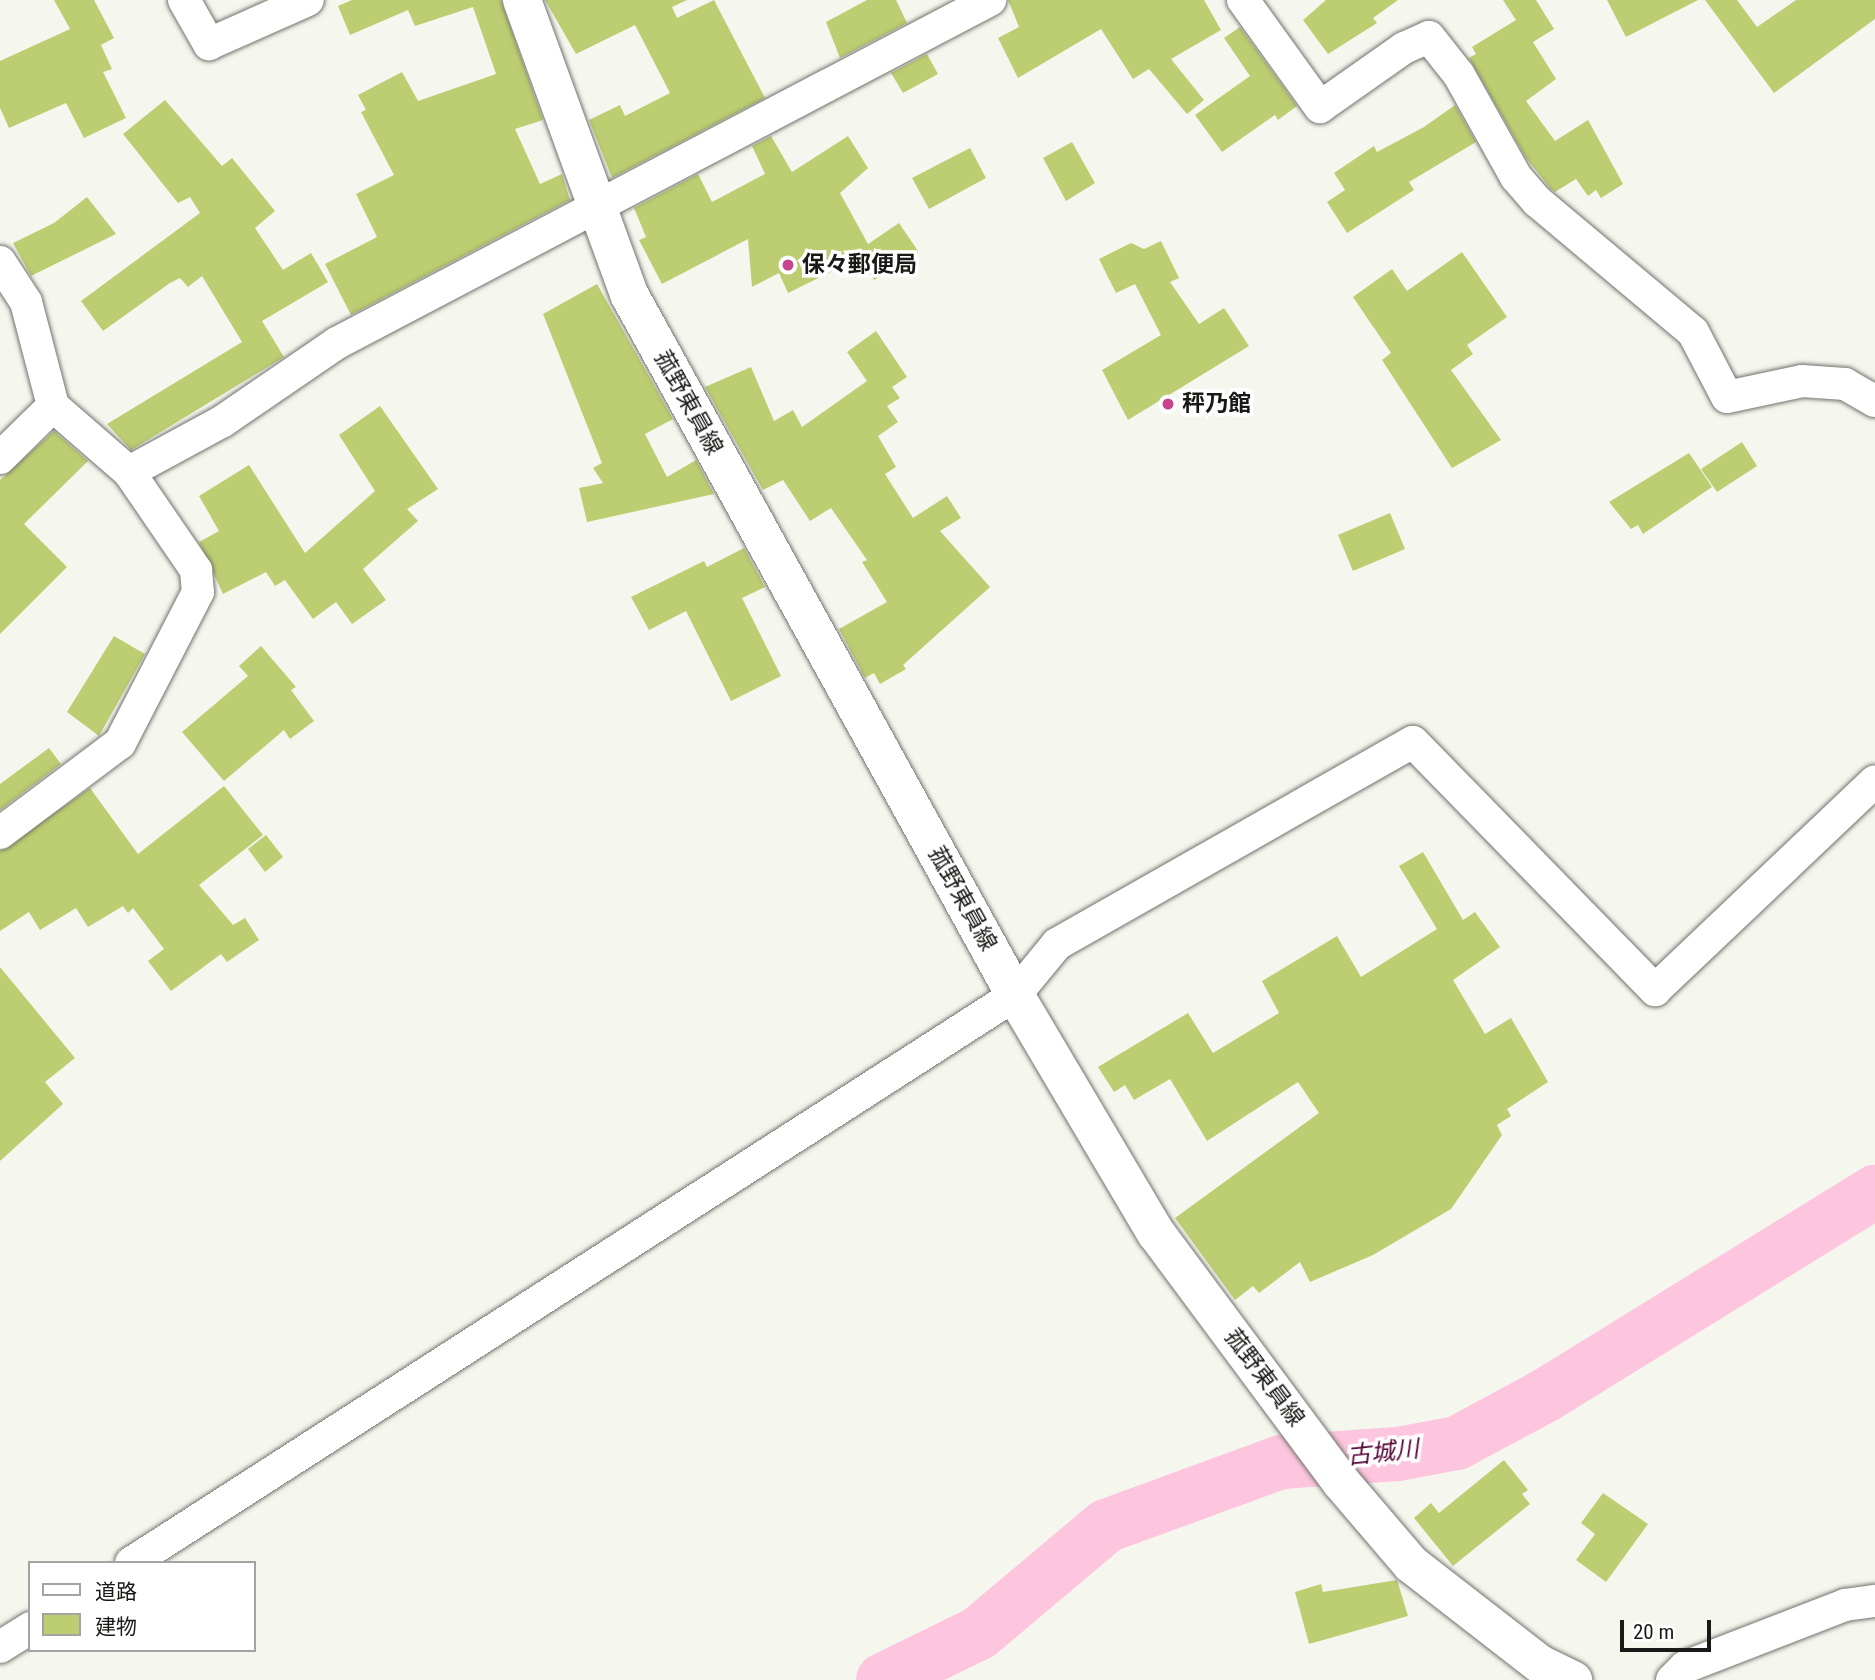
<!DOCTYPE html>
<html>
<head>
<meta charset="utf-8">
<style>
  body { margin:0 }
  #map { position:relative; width:1875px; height:1680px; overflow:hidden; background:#f5f7ef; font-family:"Roboto Condensed","Noto Sans JP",sans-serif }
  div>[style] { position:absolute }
  .river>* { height:54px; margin:-27px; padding:0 27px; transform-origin:27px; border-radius:27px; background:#fec5de }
  .building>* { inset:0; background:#bcce71 }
  .roads { filter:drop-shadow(0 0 2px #71736c) drop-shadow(0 0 2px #71736c) }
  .minor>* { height:32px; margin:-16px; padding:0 16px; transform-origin:16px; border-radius:16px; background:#fff }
  .primary>* { height:38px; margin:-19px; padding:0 19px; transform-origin:19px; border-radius:19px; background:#fff }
  .dots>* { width:19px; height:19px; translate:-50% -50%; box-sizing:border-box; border:4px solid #fff; border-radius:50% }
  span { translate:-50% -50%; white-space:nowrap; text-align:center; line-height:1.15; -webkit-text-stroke:7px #fff; paint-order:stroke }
  .poi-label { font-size:23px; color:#191a17; font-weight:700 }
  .left { translate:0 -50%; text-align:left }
  .street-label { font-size:23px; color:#191a17 }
  .water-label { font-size:24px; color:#550436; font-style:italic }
  .legend { position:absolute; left:28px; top:1561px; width:228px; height:91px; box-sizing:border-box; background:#fff; border:2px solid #a3a3a2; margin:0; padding:9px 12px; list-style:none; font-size:21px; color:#191a17 }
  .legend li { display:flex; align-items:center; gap:14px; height:35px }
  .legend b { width:35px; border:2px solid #a3a3a2 }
  .scale { position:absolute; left:1620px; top:1620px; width:91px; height:32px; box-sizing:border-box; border:4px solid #191a17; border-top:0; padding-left:9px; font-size:21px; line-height:24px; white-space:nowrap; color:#191a17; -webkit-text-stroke:5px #fff; paint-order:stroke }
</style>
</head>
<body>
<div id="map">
  <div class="river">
    <div style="left:883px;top:1680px;width:107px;rotate:-26.1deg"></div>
    <div style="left:979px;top:1633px;width:166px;rotate:-40.1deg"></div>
    <div style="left:1106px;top:1526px;width:186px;rotate:-20.1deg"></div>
    <div style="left:1281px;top:1462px;width:117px;rotate:-3.9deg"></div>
    <div style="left:1398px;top:1454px;width:60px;rotate:-10.6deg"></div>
    <div style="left:1457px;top:1443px;width:101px;rotate:-28.3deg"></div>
    <div style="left:1546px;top:1395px;width:387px;rotate:-31.7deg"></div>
  </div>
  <div class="building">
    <div style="clip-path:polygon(54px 0,94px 0,114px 38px,101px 45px,112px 69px,103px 72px,126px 118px,84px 138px,66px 103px,9px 128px,0 108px,0 61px,70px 29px)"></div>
    <div style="clip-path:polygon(352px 0,501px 0,543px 120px,515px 129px,540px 184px,562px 174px,570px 200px,351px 315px,325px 264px,377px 237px,356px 194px,394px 175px,361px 112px,366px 110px,358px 95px,402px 72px,418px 101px,496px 74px,473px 7px,415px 26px,408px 10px,350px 35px,338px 6px)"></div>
    <div style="clip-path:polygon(545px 0,687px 0,672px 7px,677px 18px,714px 0,765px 98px,612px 178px,589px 120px,620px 105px,625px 116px,670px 93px,635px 25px,576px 54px)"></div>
    <div style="clip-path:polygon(867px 0,896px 0,907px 23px,840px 58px,826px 22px)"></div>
    <div style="clip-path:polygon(1008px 0,1204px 0,1221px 30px,1171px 59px,1204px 100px,1187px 114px,1149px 69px,1133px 79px,1101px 29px,1018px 78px,998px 38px,1019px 27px)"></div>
    <div style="clip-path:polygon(1326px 0,1398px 0,1373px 18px,1377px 23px,1328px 54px,1303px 20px)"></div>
    <div style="clip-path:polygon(1503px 0,1536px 0,1554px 29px,1533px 42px,1556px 79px,1526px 101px,1555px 141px,1588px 120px,1623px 184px,1601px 198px,1596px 190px,1588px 196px,1576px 179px,1555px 192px,1551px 189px,1526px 158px,1469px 58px,1476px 54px,1472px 47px,1516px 20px)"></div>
    <div style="clip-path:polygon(1607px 0,1698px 0,1626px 37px)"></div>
    <div style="clip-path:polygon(1705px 0,1737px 0,1757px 27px,1796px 0,1875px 0,1875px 19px,1774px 93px)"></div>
    <div style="clip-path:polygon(1240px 27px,1297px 106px,1278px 120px,1275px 115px,1222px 152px,1195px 115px,1250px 76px,1224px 38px)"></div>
    <div style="clip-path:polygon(927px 54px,938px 74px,903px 93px,891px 73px)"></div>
    <div style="clip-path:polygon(165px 100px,222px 166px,232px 158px,275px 211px,255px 228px,283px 270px,311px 253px,328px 282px,262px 321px,284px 357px,131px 450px,107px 424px,242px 342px,202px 276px,188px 287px,180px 278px,170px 283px,103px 331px,81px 301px,200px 213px,190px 197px,178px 203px,123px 134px)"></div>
    <div style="clip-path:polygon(1455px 105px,1476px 142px,1409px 182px,1414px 190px,1347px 233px,1327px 202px,1345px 190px,1334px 173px,1374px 146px,1377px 152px,1424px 127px)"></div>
    <div style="clip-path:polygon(771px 136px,792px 172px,848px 136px,868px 168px,840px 193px,868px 244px,899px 223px,918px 251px,916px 260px,874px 280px,859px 258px,788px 293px,779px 273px,752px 287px,748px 239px,662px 284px,639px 240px,646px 237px,634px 208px,698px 174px,712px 202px,765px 174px,752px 146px)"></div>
    <div style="clip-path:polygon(1072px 142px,1095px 183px,1066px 201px,1043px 158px)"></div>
    <div style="clip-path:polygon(970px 148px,986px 178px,929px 209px,912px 178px)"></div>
    <div style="clip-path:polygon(87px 197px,116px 234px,31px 276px,13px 243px,54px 223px)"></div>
    <div style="clip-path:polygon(1161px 241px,1179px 278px,1170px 282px,1199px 324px,1224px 308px,1249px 346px,1128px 420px,1102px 370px,1161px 335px,1135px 284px,1116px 293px,1099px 259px,1131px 243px,1144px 249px)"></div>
    <div style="clip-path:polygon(1462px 252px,1507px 317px,1467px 345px,1473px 354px,1451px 370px,1501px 440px,1452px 468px,1382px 360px,1391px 353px,1353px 297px,1392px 269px,1407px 291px)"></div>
    <div style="clip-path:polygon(597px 284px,673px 419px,645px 434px,667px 477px,696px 460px,714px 494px,587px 522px,579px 488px,603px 483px,593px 468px,602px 463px,543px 314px)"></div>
    <div style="clip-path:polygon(876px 331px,907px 377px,892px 387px,900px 398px,887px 406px,898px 422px,878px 436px,896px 467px,885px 474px,913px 518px,947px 496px,961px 518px,940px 531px,990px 587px,903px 665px,906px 669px,880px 684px,874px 673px,865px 678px,839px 629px,887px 602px,862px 562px,867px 560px,831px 508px,810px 521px,783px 480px,763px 490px,705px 387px,751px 367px,774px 421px,793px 410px,802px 427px,867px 381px,847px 352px)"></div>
    <div style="clip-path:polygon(380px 406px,438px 489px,407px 509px,418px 521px,363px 569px,386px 600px,352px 624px,336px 602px,313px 619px,285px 580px,275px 586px,266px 572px,223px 594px,199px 542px,219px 531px,199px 496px,249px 465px,305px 553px,375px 491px,339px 435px)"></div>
    <div style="clip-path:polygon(54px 431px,88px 461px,24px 524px,67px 567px,0 634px,0 480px)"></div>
    <div style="clip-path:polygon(1742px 442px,1757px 466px,1717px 492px,1701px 469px)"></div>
    <div style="clip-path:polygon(1689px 453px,1712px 487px,1643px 534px,1638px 525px,1631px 529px,1609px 502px)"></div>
    <div style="clip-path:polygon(1390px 513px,1405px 549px,1353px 571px,1338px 535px)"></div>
    <div style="clip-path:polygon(744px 548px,765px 587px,742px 598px,781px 676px,731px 701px,686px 611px,649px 630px,631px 597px,704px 561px,707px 567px)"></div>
    <div style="clip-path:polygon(114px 636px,145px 654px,99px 736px,67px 712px)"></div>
    <div style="clip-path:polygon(261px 646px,296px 687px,291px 690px,314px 721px,290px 739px,284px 730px,224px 781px,182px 732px,248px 676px,239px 666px)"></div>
    <div style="clip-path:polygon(49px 748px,61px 764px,0 810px,0 784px)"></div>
    <div style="clip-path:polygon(224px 786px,263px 835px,199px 885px,233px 925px,245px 918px,259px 940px,227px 962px,221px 954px,171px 991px,148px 961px,164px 949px,133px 908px,128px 913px,123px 906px,88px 927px,76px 908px,40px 930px,29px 912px,0 931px,0 851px,90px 788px,138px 854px)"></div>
    <div style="clip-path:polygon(266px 835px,283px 857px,265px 872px,248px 849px)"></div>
    <div style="clip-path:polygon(1423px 852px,1463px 920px,1475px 912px,1500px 947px,1453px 980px,1485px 1034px,1511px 1018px,1548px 1082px,1507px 1109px,1511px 1116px,1497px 1125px,1502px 1135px,1451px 1209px,1373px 1255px,1310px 1282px,1300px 1262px,1259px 1293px,1253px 1286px,1235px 1300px,1175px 1218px,1319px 1113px,1298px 1082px,1207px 1141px,1170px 1079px,1134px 1100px,1125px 1085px,1114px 1092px,1098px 1067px,1188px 1013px,1213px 1053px,1279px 1013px,1262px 981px,1337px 936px,1361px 977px,1437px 929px,1399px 866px)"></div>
    <div style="clip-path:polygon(0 967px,75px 1058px,45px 1082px,63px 1104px,0 1161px)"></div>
    <div style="clip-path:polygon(1504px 1460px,1528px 1490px,1522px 1494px,1530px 1504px,1453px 1566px,1414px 1518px,1431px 1503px,1439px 1513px)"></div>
    <div style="clip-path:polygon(1603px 1493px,1648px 1524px,1606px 1582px,1576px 1560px,1595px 1534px,1581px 1523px)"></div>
    <div style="clip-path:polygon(1397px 1580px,1408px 1616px,1309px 1644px,1295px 1592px,1321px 1584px,1323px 1592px)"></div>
  </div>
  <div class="roads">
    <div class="minor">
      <div style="left:184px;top:0;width:51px;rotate:60.4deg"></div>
      <div style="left:209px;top:44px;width:108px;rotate:-24deg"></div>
      <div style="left:1243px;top:0;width:132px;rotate:54.3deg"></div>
      <div style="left:1320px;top:107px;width:103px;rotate:-35.1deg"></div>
      <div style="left:1404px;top:48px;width:27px;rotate:-24deg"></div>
      <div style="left:1429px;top:37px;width:48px;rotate:51.7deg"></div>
      <div style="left:1459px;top:75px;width:117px;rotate:60.8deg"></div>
      <div style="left:1516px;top:177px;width:33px;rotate:49deg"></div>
      <div style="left:1538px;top:202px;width:202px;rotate:40deg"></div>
      <div style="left:1693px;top:332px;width:73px;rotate:62.4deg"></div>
      <div style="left:1727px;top:397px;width:77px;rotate:-12deg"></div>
      <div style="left:1802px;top:381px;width:43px;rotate:4deg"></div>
      <div style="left:1845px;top:384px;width:34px;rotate:30deg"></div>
      <div style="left:0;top:262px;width:48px;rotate:57deg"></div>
      <div style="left:26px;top:302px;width:107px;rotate:75.4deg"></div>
      <div style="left:0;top:458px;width:74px;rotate:-44.5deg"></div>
      <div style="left:53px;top:406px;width:101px;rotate:41deg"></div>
      <div style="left:129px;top:472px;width:119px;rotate:55.6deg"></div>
      <div style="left:196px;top:570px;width:22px;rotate:85deg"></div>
      <div style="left:198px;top:592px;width:170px;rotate:117.3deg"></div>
      <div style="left:120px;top:743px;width:150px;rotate:143.1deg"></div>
      <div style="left:129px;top:472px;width:107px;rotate:-28.5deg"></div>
      <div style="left:223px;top:421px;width:138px;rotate:-34.4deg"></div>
      <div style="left:337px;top:343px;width:738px;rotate:-27.71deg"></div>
      <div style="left:131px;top:1563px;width:1051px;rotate:-32.72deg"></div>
      <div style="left:1015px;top:995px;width:66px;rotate:-50.5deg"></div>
      <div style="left:1057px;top:944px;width:409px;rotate:-29.6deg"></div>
      <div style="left:1413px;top:742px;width:347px;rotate:45.7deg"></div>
      <div style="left:1655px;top:990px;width:303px;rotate:-43.5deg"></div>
      <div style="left:0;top:1647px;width:36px;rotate:-32deg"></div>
      <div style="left:1672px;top:1680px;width:18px;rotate:-45deg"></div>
      <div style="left:1685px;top:1667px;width:172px;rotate:-21.2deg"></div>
      <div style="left:1845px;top:1605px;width:30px;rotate:-8deg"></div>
    </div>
    <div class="primary">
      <div style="left:522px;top:0;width:315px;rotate:70deg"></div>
      <div style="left:630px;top:296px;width:798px;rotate:61.15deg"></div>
      <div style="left:1015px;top:995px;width:277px;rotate:59.4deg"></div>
      <div style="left:1156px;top:1233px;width:310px;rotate:53.4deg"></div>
      <div style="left:1341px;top:1482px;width:108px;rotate:49.5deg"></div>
      <div style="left:1411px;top:1564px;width:163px;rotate:37.8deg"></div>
      <div style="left:1540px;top:1664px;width:37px;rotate:26deg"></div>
    </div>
  </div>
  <div class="dots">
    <div style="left:788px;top:265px;background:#c8458d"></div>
    <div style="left:1168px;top:404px;background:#c8458d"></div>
  </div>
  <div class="poi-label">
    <span class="left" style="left:802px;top:265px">保々郵便局</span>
    <span class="left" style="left:1182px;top:404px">秤乃館</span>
  </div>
  <div class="street-label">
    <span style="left:688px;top:403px;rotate:61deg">菰野東員線</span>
    <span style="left:962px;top:899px;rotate:61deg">菰野東員線</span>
    <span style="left:1264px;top:1378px;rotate:53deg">菰野東員線</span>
  </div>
  <div class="water-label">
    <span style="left:1383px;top:1453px;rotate:-6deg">古城川</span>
  </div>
  <ul class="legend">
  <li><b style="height:9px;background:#fff"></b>道路</li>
  <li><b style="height:19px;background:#bcce71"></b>建物</li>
  </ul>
  <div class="scale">20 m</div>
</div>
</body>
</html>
